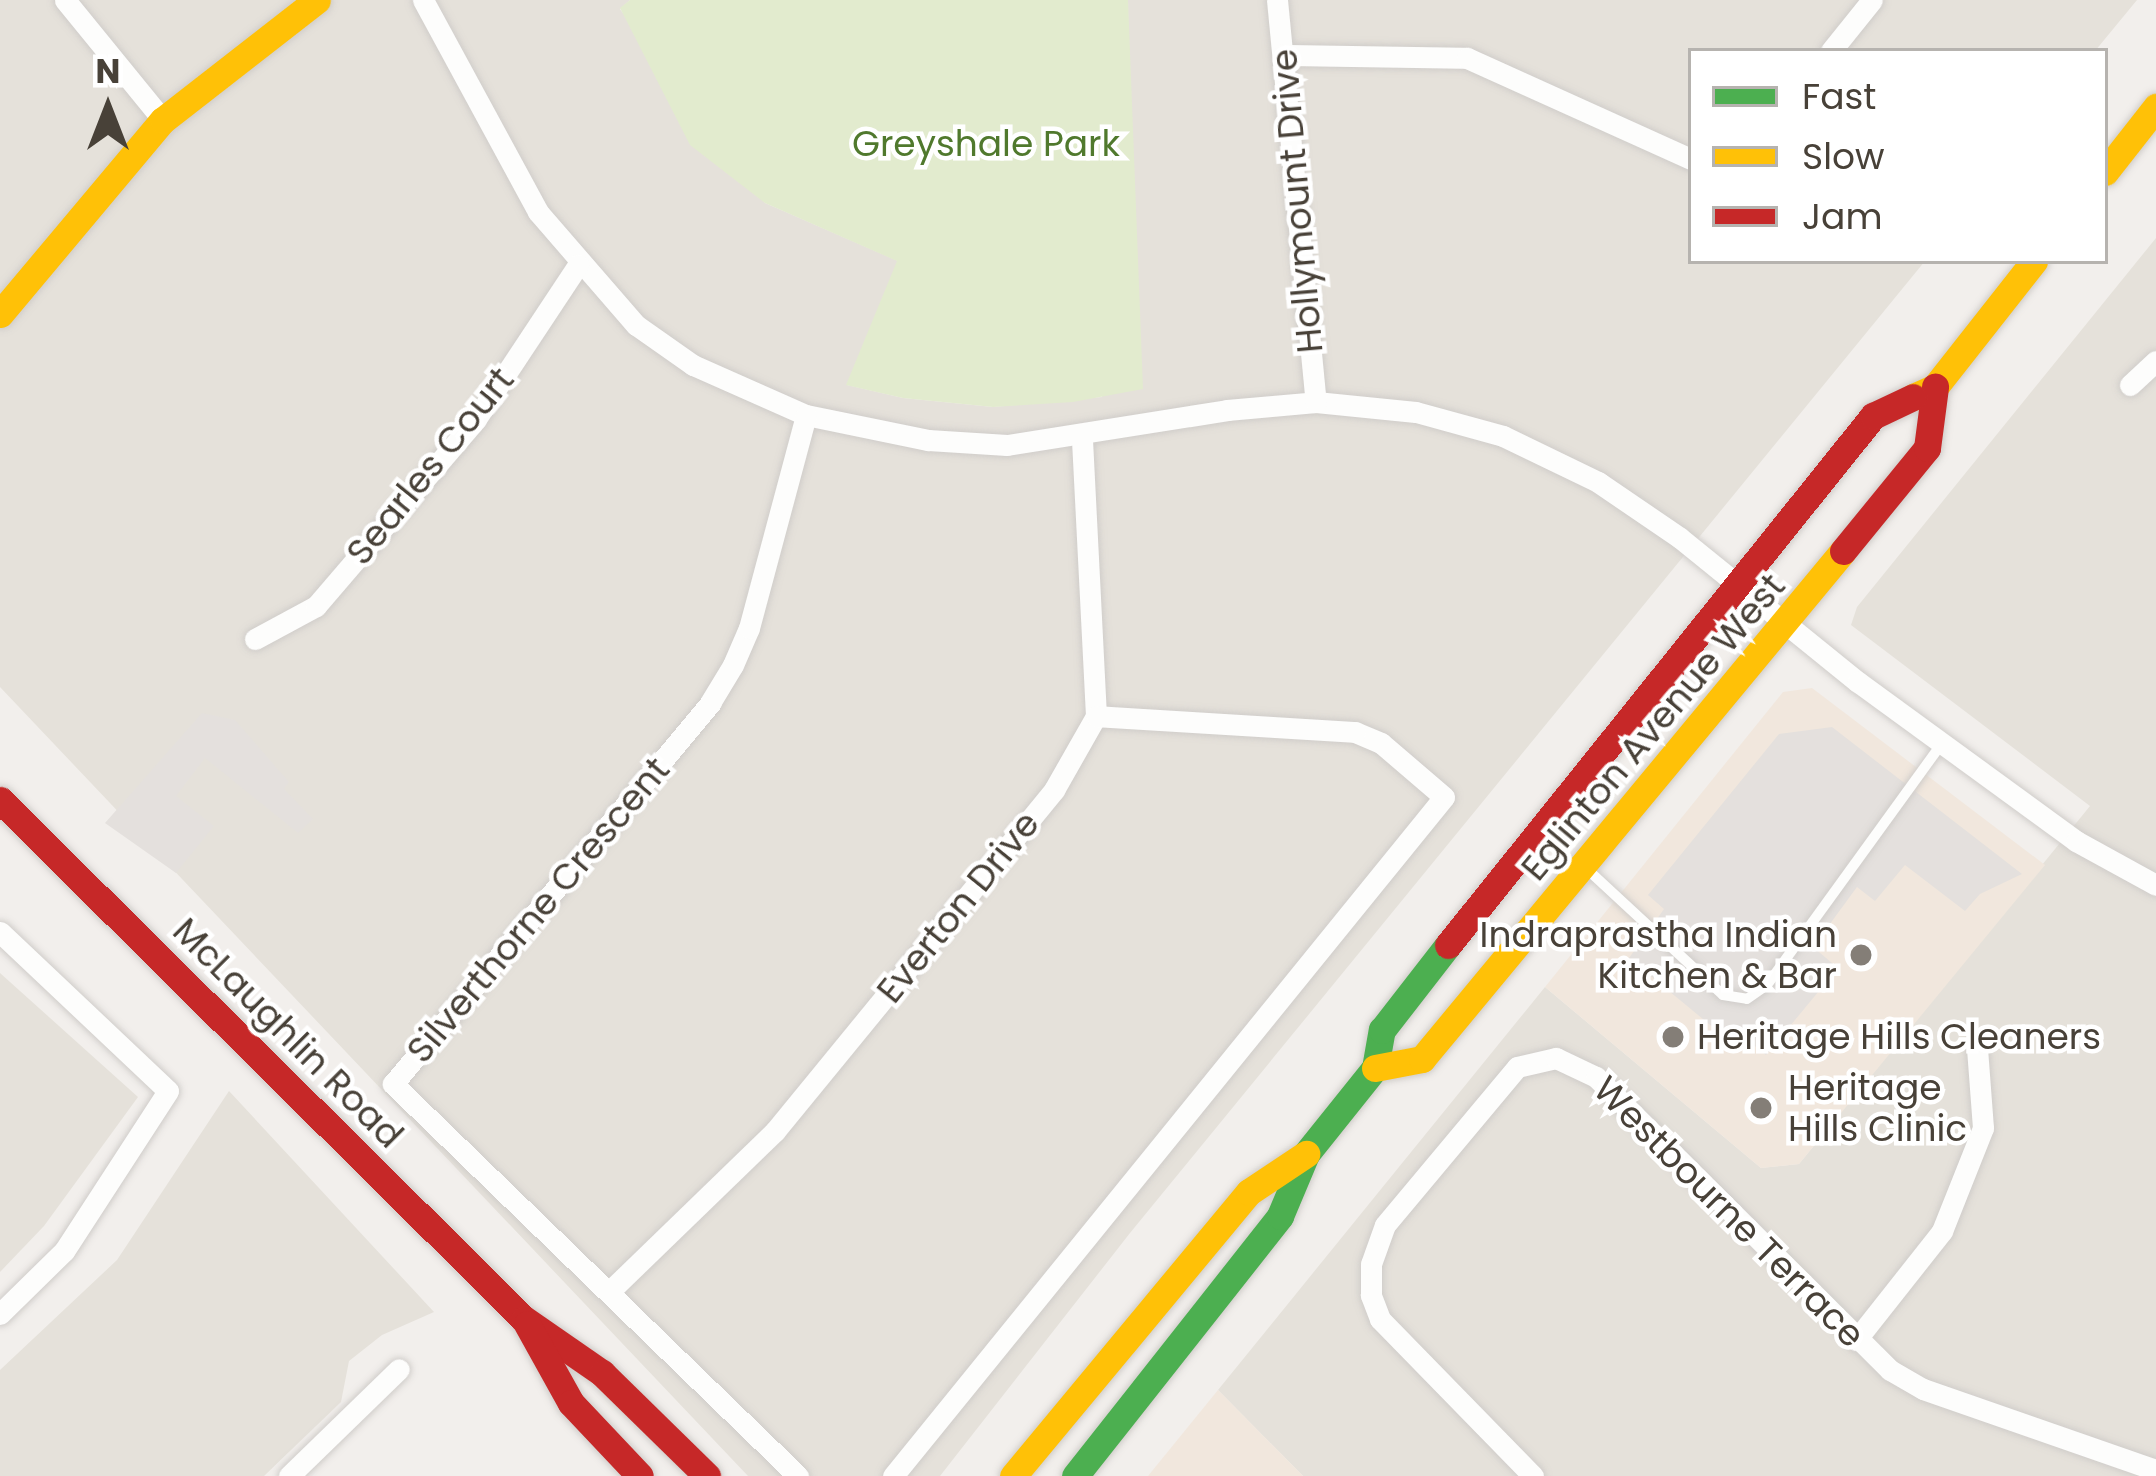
<!DOCTYPE html>
<html>
<head>
<meta charset="utf-8">
<style>
  body { margin:0 }
  #map { position:relative; width:2156px; height:1476px; overflow:hidden; background:#f2efec; font-family:Poppins,sans-serif }
  div>[style] { position:absolute }
  .residential>* { inset:0; background:#e5e1da }
  .commercial>* { inset:0; background:#f1e7dd }
  .green>* { inset:0; background:#e2ebce }
  .parking>* { inset:0; background:#e4e0dd }
  .roads { filter:drop-shadow(0 0 3px #d0cdca) drop-shadow(0 0 3px #d0cdca) }
  .lane>* { height:10px; margin:-5px; padding:0 5px; transform-origin:5px; border-radius:5px; background:#fdfdfc }
  .street>* { height:21px; margin:-10.5px; padding:0 10.5px; transform-origin:10.5px; border-radius:10.5px; background:#fdfdfc }
  .fast>* { height:27px; margin:-13.5px; padding:0 13.5px; transform-origin:13.5px; border-radius:13.5px; background:#4caf50 }
  .slow>* { height:27px; margin:-13.5px; padding:0 13.5px; transform-origin:13.5px; border-radius:13.5px; background:#ffc107 }
  .jam>* { height:27px; margin:-13.5px; padding:0 13.5px; transform-origin:13.5px; border-radius:13.5px; background:#c62828 }
  .dots>* { width:33px; height:33px; translate:-50% -50%; box-sizing:border-box; border:6px solid #fff; border-radius:50% }
  span { translate:-50% -50%; white-space:nowrap; text-align:center; line-height:1.15; -webkit-text-stroke:9px #fff; paint-order:stroke }
  .park-label { font-size:36px; color:#50792d }
  .street-label { font-size:36px; color:#484138 }
  .poi-label { font-size:36px; color:#484138 }
  .right { translate:-100% -50%; text-align:right }
  .left { translate:0 -50%; text-align:left }
  .legend { position:absolute; left:1688px; top:48px; width:420px; height:216px; box-sizing:border-box; background:#fff; border:3px solid #b6b3af; margin:0; padding:15px 21px; list-style:none; font-size:36px; color:#484138 }
  .legend li { display:flex; align-items:center; gap:24px; height:60px }
  .legend b { width:60px; border:3px solid #b6b3af }
  .north { position:absolute; left:48px; top:48px; width:120px; height:120px; -webkit-text-stroke:9px #fff; paint-order:stroke; rotate:0deg; font-size:33px; font-weight:700; line-height:48px; text-align:center; color:#484138 }
  .north::after { content:''; display:block; margin:auto; width:42px; height:54px; background:#484138; clip-path:polygon(50% 0,100% 100%,50% 72%,0 100%) }
</style>
</head>
<body>
<div id="map">
  <div class="residential">
    <div style="clip-path:polygon(0 0,630px 0,620px 9px,765px 203px,898px 261px,847px 385px,903px 398px,993px 407px,1102px 397px,1129px 108px,1128px 0,2137px 0,2095px 51px,1691px 51px,1691px 261px,1925px 261px,1130px 1233px,940px 1476px,748px 1476px,0 687px)"></div>
    <div style="clip-path:polygon(2156px 238px,2156px 1476px,1303px 1476px,1218px 1390px,1545px 987px,1761px 1168px,1799px 1164px,2090px 806px,1851px 625px,1857px 607px)"></div>
    <div style="clip-path:polygon(0 973px,138px 1097px,44px 1226px,0 1272px)"></div>
    <div style="clip-path:polygon(229px 1091px,434px 1312px,382px 1335px,349px 1361px,341px 1402px,264px 1476px,0 1476px,0 1370px,117px 1260px)"></div>
  </div>
  <div class="commercial">
    <div style="clip-path:polygon(1812px 688px,2045px 865px,1799px 1164px,1761px 1168px,1545px 987px,1783px 692px)"></div>
    <div style="clip-path:polygon(1218px 1390px,1303px 1476px,1148px 1476px)"></div>
  </div>
  <div class="green">
    <div style="clip-path:polygon(630px 0,1128px 0,1143px 389px,1073px 402px,993px 407px,903px 398px,846px 385px,897px 261px,765px 203px,690px 145px,620px 8px)"></div>
  </div>
  <div class="parking">
    <div style="clip-path:polygon(202px 713px,235px 720px,289px 782px,284px 789px,313px 819px,298px 833px,205px 758px,176px 796px,214px 826px,176px 873px,105px 823px)"></div>
    <div style="clip-path:polygon(1832px 727px,2022px 874px,1980px 894px,1965px 911px,1905px 865px,1875px 901px,1857px 887px,1813px 947px,1838px 968px,1766px 1055px,1746px 1039px,1738px 1048px,1629px 958px,1664px 909px,1648px 895px,1779px 734px)"></div>
  </div>
  <div class="roads">
    <div class="lane">
      <div style="left:1588px;top:870px;width:184px;rotate:42.8deg"></div>
      <div style="left:1723px;top:995px;width:24px;rotate:9deg"></div>
      <div style="left:1747px;top:999px;width:24px;rotate:-35deg"></div>
      <div style="left:1767px;top:985px;width:299px;rotate:-54.1deg"></div>
    </div>
    <div class="street">
      <div style="left:65px;top:0;width:155px;rotate:50.8deg"></div>
      <div style="left:423px;top:0;width:241px;rotate:61.5deg"></div>
      <div style="left:538px;top:212px;width:150px;rotate:49.1deg"></div>
      <div style="left:636px;top:325px;width:70px;rotate:35.1deg"></div>
      <div style="left:693px;top:365px;width:124px;rotate:23.9deg"></div>
      <div style="left:806px;top:415px;width:125px;rotate:11.6deg"></div>
      <div style="left:928px;top:440px;width:79px;rotate:3.6deg"></div>
      <div style="left:1007px;top:445px;width:223px;rotate:-9deg"></div>
      <div style="left:1227px;top:410px;width:89px;rotate:-5.1deg"></div>
      <div style="left:1316px;top:402px;width:100px;rotate:5.7deg"></div>
      <div style="left:1416px;top:412px;width:90px;rotate:15.4deg"></div>
      <div style="left:1503px;top:436px;width:106px;rotate:25.8deg"></div>
      <div style="left:1598px;top:482px;width:99px;rotate:34.3deg"></div>
      <div style="left:1680px;top:538px;width:229px;rotate:39deg"></div>
      <div style="left:1858px;top:682px;width:270px;rotate:36.1deg"></div>
      <div style="left:2076px;top:841px;width:91px;rotate:28.8deg"></div>
      <div style="left:1277px;top:0;width:404px;rotate:84.5deg"></div>
      <div style="left:1831px;top:51px;width:65px;rotate:-51.2deg"></div>
      <div style="left:1283px;top:55px;width:184px;rotate:0.9deg"></div>
      <div style="left:1467px;top:58px;width:246px;rotate:24.3deg"></div>
      <div style="left:2130px;top:385px;width:35px;rotate:-43deg"></div>
      <div style="left:255px;top:639px;width:69px;rotate:-28.4deg"></div>
      <div style="left:316px;top:606px;width:246px;rotate:-49.4deg"></div>
      <div style="left:476px;top:419px;width:185px;rotate:-56.5deg"></div>
      <div style="left:0;top:932px;width:231px;rotate:43.4deg"></div>
      <div style="left:168px;top:1091px;width:191px;rotate:123deg"></div>
      <div style="left:64px;top:1251px;width:90px;rotate:135.5deg"></div>
      <div style="left:611px;top:1290px;width:228px;rotate:-44.1deg"></div>
      <div style="left:775px;top:1131px;width:441px;rotate:-50.7deg"></div>
      <div style="left:1054px;top:790px;width:85px;rotate:-60.4deg"></div>
      <div style="left:1096px;top:716px;width:281px;rotate:-92.9deg"></div>
      <div style="left:1856px;top:1340px;width:139px;rotate:-51.7deg"></div>
      <div style="left:1942px;top:1231px;width:111px;rotate:-68.3deg"></div>
      <div style="left:1983px;top:1128px;width:80px;rotate:-94.3deg"></div>
      <div style="left:289px;top:1476px;width:153px;rotate:-44.2deg"></div>
      <div style="left:798px;top:1476px;width:564px;rotate:-135.93deg"></div>
      <div style="left:393px;top:1084px;width:496px;rotate:-50.2deg"></div>
      <div style="left:710px;top:703px;width:44px;rotate:-58.8deg"></div>
      <div style="left:733px;top:665px;width:40px;rotate:-66.6deg"></div>
      <div style="left:749px;top:628px;width:220px;rotate:-75deg"></div>
      <div style="left:893px;top:1476px;width:874px;rotate:-50.94deg"></div>
      <div style="left:1444px;top:797px;width:83px;rotate:-139.4deg"></div>
      <div style="left:1381px;top:743px;width:28px;rotate:-157deg"></div>
      <div style="left:1355px;top:732px;width:259px;rotate:-176.5deg"></div>
      <div style="left:1533px;top:1476px;width:219px;rotate:-134.3deg"></div>
      <div style="left:1380px;top:1319px;width:26px;rotate:-111deg"></div>
      <div style="left:1371px;top:1295px;width:31px;rotate:-90deg"></div>
      <div style="left:1371px;top:1264px;width:41px;rotate:-70.3deg"></div>
      <div style="left:1385px;top:1225px;width:206px;rotate:-50.1deg"></div>
      <div style="left:1517px;top:1067px;width:40px;rotate:-13deg"></div>
      <div style="left:1556px;top:1058px;width:44px;rotate:25.4deg"></div>
      <div style="left:1596px;top:1077px;width:415px;rotate:44.9deg"></div>
      <div style="left:1890px;top:1370px;width:38px;rotate:30deg"></div>
      <div style="left:1923px;top:1389px;width:247px;rotate:19.2deg"></div>
    </div>
    <div class="fast">
      <div style="left:1075px;top:1476px;width:331px;rotate:-51.7deg"></div>
      <div style="left:1280px;top:1216px;width:67px;rotate:-67.2deg"></div>
      <div style="left:1306px;top:1154px;width:110px;rotate:-51.3deg"></div>
      <div style="left:1375px;top:1068px;width:39px;rotate:-80deg"></div>
      <div style="left:1382px;top:1030px;width:108px;rotate:-52.2deg"></div>
    </div>
    <div class="slow">
      <div style="left:2105px;top:172px;width:83px;rotate:-51.9deg"></div>
      <div style="left:0;top:314px;width:253px;rotate:-50deg"></div>
      <div style="left:163px;top:120px;width:195px;rotate:-37.9deg"></div>
      <div style="left:1913px;top:397px;width:24px;rotate:-24deg"></div>
      <div style="left:1935px;top:387px;width:160px;rotate:-51.8deg"></div>
      <div style="left:1375px;top:1068px;width:48px;rotate:-10.8deg"></div>
      <div style="left:1422px;top:1059px;width:660px;rotate:-50.35deg"></div>
      <div style="left:1013px;top:1476px;width:369px;rotate:-50.3deg"></div>
      <div style="left:1249px;top:1192px;width:69px;rotate:-33.7deg"></div>
    </div>
    <div class="jam">
      <div style="left:1843px;top:551px;width:133px;rotate:-50.8deg"></div>
      <div style="left:1927px;top:448px;width:62px;rotate:-82.5deg"></div>
      <div style="left:0;top:800px;width:738px;rotate:44.73deg"></div>
      <div style="left:524px;top:1319px;width:95px;rotate:34.7deg"></div>
      <div style="left:602px;top:1373px;width:147px;rotate:44.4deg"></div>
      <div style="left:1448px;top:945px;width:679px;rotate:-51.22deg"></div>
      <div style="left:1873px;top:416px;width:44px;rotate:-25.4deg"></div>
      <div style="left:527px;top:1324px;width:90px;rotate:60.9deg"></div>
      <div style="left:571px;top:1403px;width:100px;rotate:46.6deg"></div>
    </div>
  </div>
  <div class="dots">
    <div style="left:1861px;top:955px;background:#847e77"></div>
    <div style="left:1673px;top:1037px;background:#847e77"></div>
    <div style="left:1761px;top:1108px;background:#847e77"></div>
  </div>
  <div class="park-label">
    <span style="left:986px;top:144px">Greyshale Park</span>
  </div>
  <div class="street-label">
    <span style="left:1297px;top:201px;rotate:-95deg">Hollymount Drive</span>
    <span style="left:430px;top:466px;rotate:-51deg">Searles Court</span>
    <span style="left:1653px;top:727px;rotate:-50deg">Eglinton Avenue West</span>
    <span style="left:958px;top:907px;rotate:-51deg">Everton Drive</span>
    <span style="left:538px;top:910px;rotate:-50deg">Silverthorne Crescent</span>
    <span style="left:288px;top:1033px;rotate:45deg">McLaughlin Road</span>
    <span style="left:1729px;top:1212px;rotate:45deg">Westbourne Terrace</span>
  </div>
  <div class="poi-label">
    <span class="right" style="left:1837px;top:955px">Indraprastha Indian<br>Kitchen &amp; Bar</span>
    <span class="left" style="left:1697px;top:1037px">Heritage Hills Cleaners</span>
    <span class="left" style="left:1788px;top:1108px">Heritage<br>Hills Clinic</span>
  </div>
  <ul class="legend">
  <li><b style="height:15px;background:#4caf50"></b>Fast</li>
  <li><b style="height:15px;background:#ffc107"></b>Slow</li>
  <li><b style="height:15px;background:#c62828"></b>Jam</li>
  </ul>
  <div class="north">N</div>
</div>
</body>
</html>
